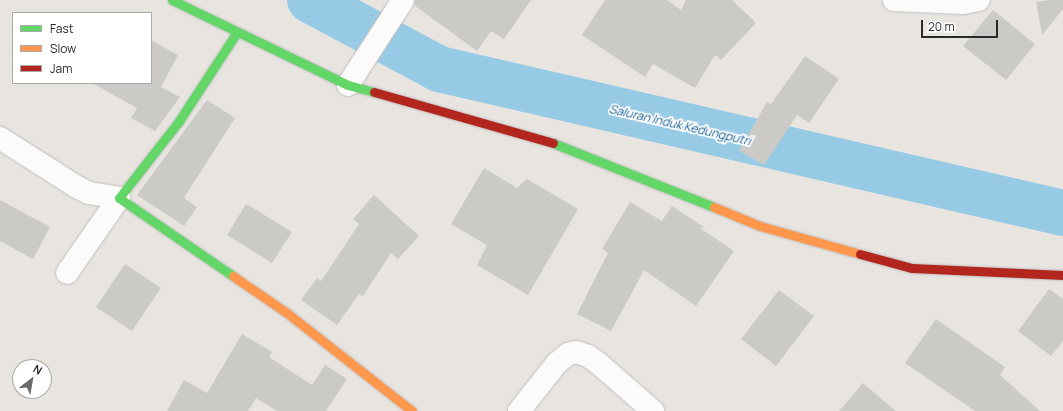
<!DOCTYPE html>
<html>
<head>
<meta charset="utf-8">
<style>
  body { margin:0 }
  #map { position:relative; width:1063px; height:411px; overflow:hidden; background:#e8e4e0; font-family:Manrope,sans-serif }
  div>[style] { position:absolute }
  .river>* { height:46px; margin:-23px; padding:0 23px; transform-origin:23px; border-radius:23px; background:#97cbe5 }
  .building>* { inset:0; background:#cccac7 }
  .roads { filter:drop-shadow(0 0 1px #c1c0c1) drop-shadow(0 0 1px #c1c0c1) }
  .street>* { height:22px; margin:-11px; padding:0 11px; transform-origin:11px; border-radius:11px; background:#fcfbfa }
  .fast>* { height:9px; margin:-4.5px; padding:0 4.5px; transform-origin:4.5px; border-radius:4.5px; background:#63d668 }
  .slow>* { height:9px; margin:-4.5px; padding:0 4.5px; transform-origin:4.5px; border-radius:4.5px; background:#ff974d }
  .jam>* { height:9px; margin:-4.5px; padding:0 4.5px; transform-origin:4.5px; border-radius:4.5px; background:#b3261e }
  span { translate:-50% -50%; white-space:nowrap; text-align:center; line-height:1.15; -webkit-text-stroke:3.5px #fff; paint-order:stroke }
  .water-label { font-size:12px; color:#155d92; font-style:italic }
  .legend { position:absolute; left:12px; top:12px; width:140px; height:72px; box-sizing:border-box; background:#fff; border:1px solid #a9a9a9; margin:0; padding:5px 7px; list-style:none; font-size:12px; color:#292929 }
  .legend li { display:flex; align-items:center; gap:8px; height:20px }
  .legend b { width:20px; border:1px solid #a9a9a9 }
  .north { position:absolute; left:12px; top:359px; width:40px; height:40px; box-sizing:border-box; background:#fff; border:1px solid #a9a9a9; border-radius:50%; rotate:31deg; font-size:11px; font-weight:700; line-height:16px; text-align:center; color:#292929 }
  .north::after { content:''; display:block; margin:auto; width:14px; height:18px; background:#6c6a69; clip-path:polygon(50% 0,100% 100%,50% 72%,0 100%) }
  .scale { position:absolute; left:921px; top:20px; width:77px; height:18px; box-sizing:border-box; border:2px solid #292929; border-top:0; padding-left:5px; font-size:12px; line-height:14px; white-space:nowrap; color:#292929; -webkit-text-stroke:3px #fff; paint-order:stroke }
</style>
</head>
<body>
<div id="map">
  <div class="river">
    <div style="left:310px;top:0;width:146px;rotate:28.1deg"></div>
    <div style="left:439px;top:69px;width:640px;rotate:12.99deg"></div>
  </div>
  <div class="building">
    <div style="clip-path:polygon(415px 0,531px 0,504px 39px,491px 31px,477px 51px,414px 5px)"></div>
    <div style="clip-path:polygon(605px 0,667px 0,681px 10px,686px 0,732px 0,756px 23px,721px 60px,715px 55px,695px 88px,653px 64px,645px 77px,582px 35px)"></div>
    <div style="clip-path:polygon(1050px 0,1063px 0,1063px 9px,1042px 35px,1036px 2px)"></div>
    <div style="clip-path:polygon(993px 10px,1035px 44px,1006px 80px,963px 46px)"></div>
    <div style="clip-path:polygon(151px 40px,178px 55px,161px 87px,180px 97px,155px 131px,131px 118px,137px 108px,92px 83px,151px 83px)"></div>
    <div style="clip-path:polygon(805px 56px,839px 79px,809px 123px,797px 115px,764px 165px,739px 151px,767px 102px,771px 104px)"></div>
    <div style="clip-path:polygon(207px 100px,235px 118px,184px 198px,197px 207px,184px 226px,137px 195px)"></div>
    <div style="clip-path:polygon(484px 168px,517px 188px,527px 179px,578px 209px,528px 295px,477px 265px,487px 245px,451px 224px)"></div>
    <div style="clip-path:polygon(374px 195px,419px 236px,398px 259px,391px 253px,363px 296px,359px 294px,337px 325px,301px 300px,317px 278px,321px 281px,359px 224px,353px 219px)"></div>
    <div style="clip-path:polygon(0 200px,50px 227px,33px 259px,0 241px)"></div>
    <div style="clip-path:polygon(630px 202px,662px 221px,672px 206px,704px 227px,700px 228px,734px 251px,696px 306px,644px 270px,611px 331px,577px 314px,608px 253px,602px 249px)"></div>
    <div style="clip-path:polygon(246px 204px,292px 232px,272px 263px,227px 235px)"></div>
    <div style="clip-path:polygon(125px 264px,161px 288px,132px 331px,96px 307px)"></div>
    <div style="clip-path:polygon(1049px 289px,1063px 299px,1063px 341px,1051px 356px,1018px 331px)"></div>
    <div style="clip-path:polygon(779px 290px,814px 316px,776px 366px,741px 339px)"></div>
    <div style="clip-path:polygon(936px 319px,1005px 367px,1000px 375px,1040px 411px,975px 411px,905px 363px)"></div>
    <div style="clip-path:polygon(242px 334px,272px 352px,269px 357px,312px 385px,325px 365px,347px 379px,326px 411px,277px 411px,256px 398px,248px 411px,167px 411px,184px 380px,207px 393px)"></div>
    <div style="clip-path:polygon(863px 383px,896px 411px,839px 411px)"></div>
  </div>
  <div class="roads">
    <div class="street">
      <div style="left:894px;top:0;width:69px;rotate:2.5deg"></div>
      <div style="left:963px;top:3px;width:16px;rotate:-11deg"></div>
      <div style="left:348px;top:85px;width:101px;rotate:-57.1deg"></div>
      <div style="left:0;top:138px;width:91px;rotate:32.5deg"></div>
      <div style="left:77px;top:187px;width:13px;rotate:27deg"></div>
      <div style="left:89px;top:193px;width:30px;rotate:9deg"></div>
      <div style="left:119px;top:198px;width:91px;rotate:124.7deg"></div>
      <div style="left:519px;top:411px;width:61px;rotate:-51.6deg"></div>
      <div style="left:557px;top:363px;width:14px;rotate:-39deg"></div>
      <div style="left:568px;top:354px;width:8px;rotate:-14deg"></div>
      <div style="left:576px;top:352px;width:13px;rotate:18deg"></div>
      <div style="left:588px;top:356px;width:12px;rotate:35deg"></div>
      <div style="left:598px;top:363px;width:73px;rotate:41.1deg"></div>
    </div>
    <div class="fast">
      <div style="left:172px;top:0;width:195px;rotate:25.8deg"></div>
      <div style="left:348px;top:85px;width:27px;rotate:15deg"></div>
      <div style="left:553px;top:143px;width:173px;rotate:21.7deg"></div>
      <div style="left:233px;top:276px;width:138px;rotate:-145.6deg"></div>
      <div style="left:119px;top:198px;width:98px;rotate:-52.1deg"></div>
      <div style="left:179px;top:121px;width:106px;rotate:-56.9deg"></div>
    </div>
    <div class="slow">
      <div style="left:714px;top:207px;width:50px;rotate:22.4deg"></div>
      <div style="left:760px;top:226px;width:104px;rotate:15.6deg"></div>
      <div style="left:233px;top:276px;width:65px;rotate:34.4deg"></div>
      <div style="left:287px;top:313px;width:159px;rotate:38.1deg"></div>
    </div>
    <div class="jam">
      <div style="left:374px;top:92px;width:186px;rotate:15.9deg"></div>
      <div style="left:860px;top:254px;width:54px;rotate:15.1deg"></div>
      <div style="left:912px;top:268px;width:151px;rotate:2.7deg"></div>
    </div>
  </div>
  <div class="water-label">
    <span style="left:680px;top:125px;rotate:13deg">Saluran Induk Kedungputri</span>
  </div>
  <ul class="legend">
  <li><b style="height:5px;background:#63d668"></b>Fast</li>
  <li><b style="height:5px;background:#ff974d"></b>Slow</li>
  <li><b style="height:5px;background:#b3261e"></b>Jam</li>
  </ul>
  <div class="north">N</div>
  <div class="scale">20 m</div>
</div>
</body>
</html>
